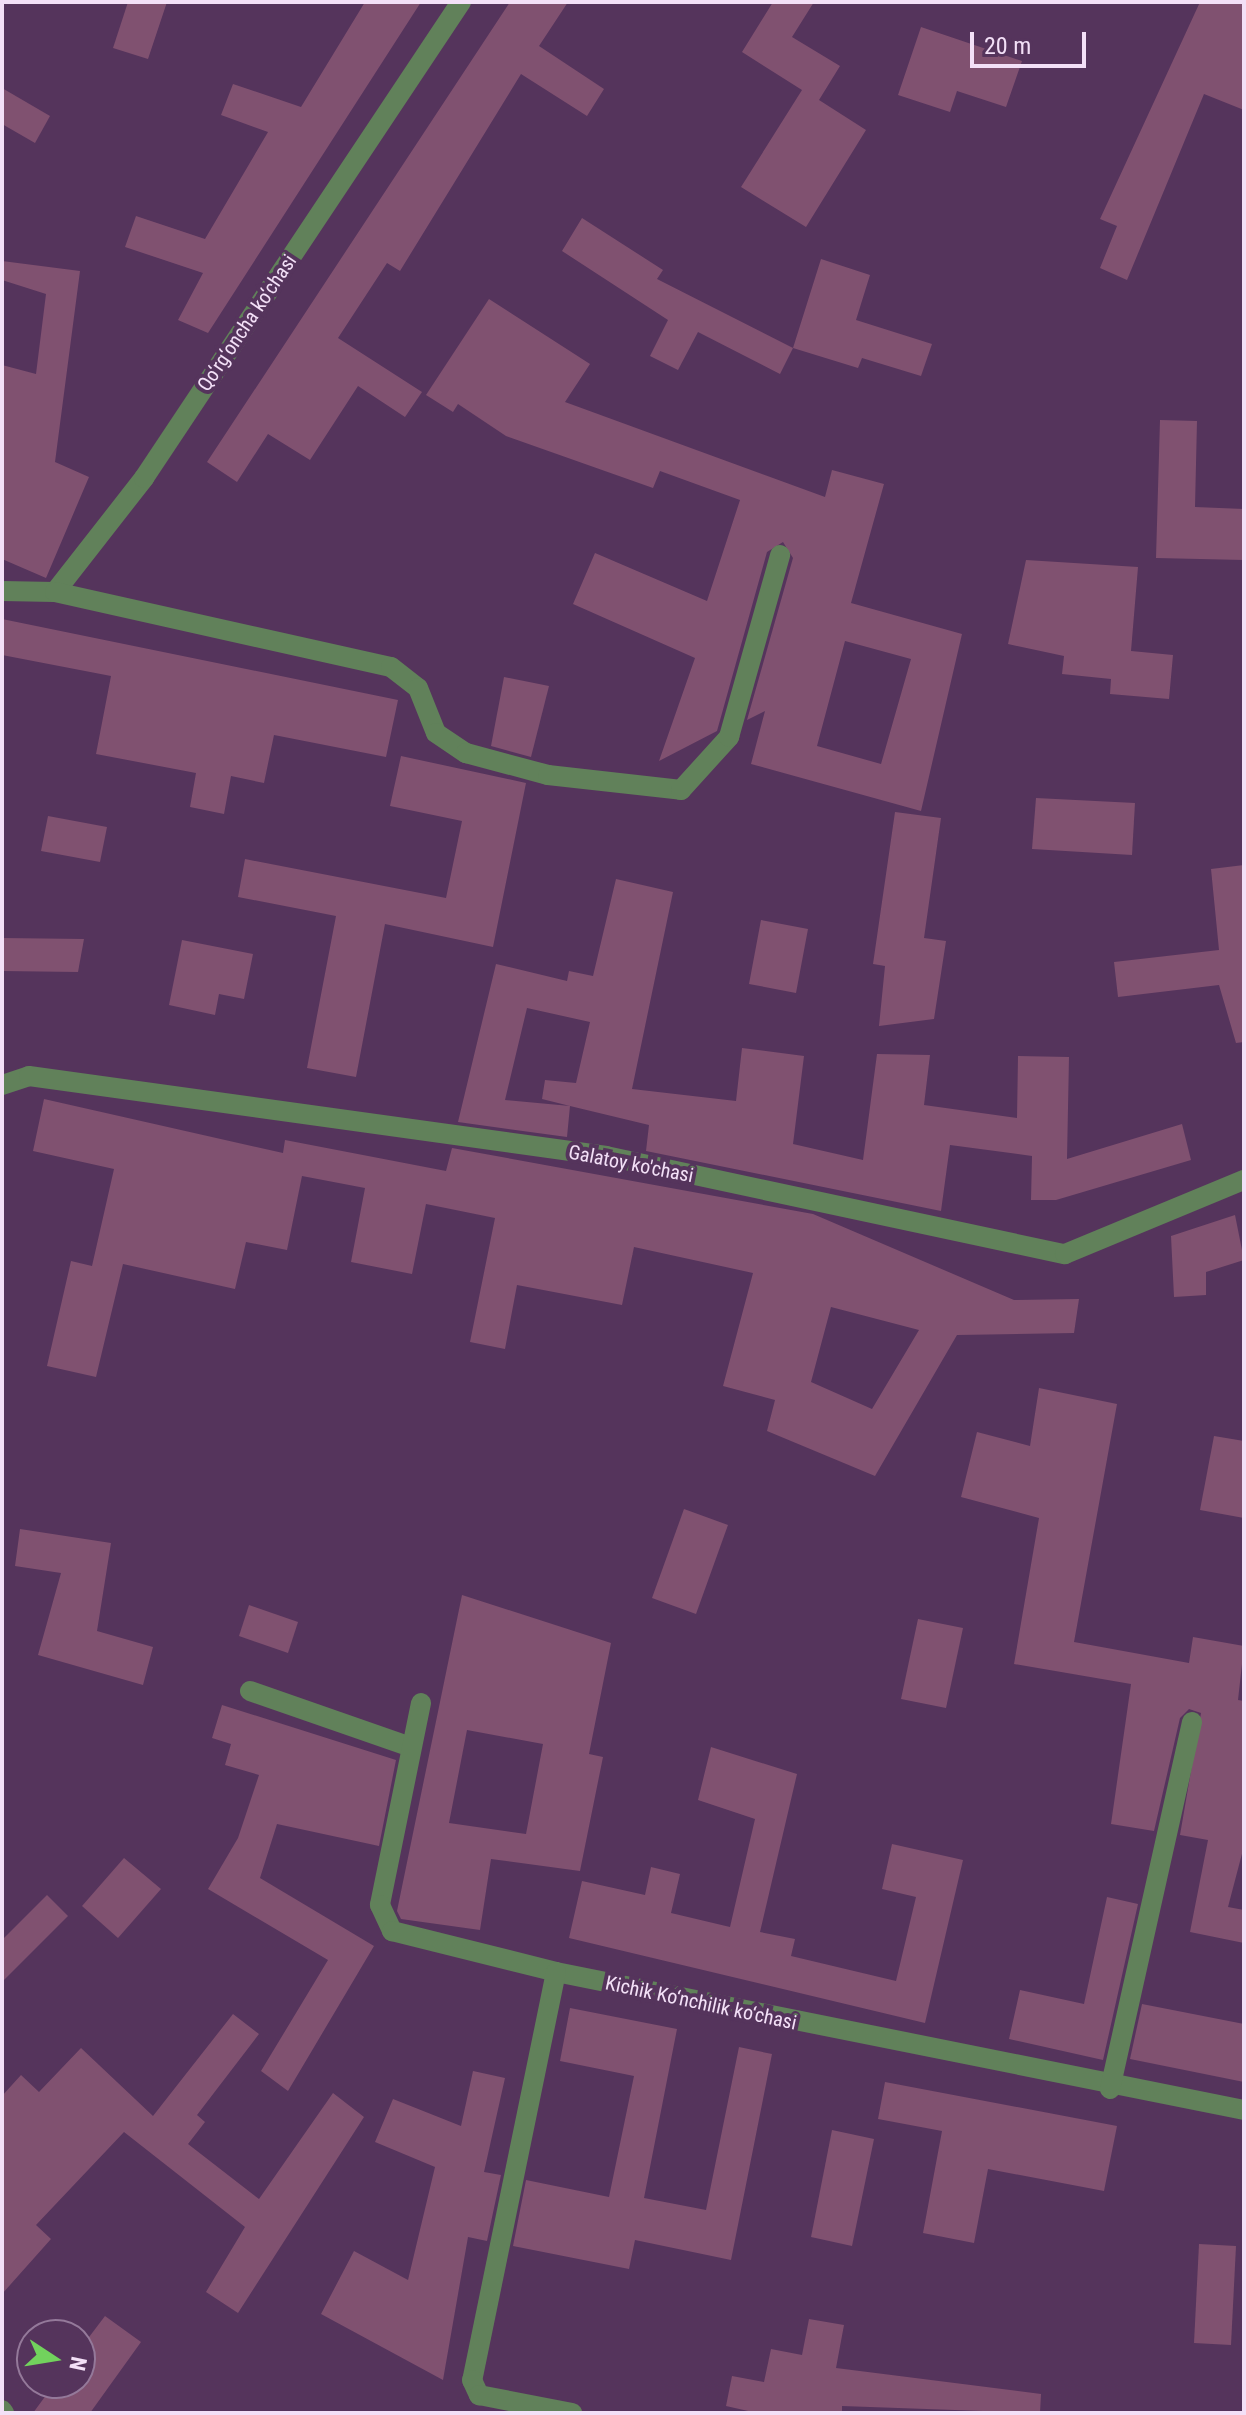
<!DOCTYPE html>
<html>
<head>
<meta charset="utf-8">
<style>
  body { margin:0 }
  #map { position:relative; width:1246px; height:2415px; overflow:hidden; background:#55345c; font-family:"Roboto Condensed",sans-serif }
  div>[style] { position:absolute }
  .building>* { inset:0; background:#805170 }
  .minor>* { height:20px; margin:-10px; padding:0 10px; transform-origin:10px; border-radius:10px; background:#61815a }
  span { translate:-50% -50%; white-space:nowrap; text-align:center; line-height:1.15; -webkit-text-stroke:8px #55345c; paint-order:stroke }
  .street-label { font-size:20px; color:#f3e0f7 }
  .frame { position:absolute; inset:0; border:4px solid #f3e0f7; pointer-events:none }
  .north { position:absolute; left:16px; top:2319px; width:80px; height:80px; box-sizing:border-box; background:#55345c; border:2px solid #94799a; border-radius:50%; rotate:102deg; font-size:22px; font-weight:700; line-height:32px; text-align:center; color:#f3e0f7 }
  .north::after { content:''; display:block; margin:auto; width:28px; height:36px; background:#72d25d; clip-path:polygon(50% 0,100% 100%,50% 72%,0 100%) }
  .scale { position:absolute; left:970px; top:32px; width:116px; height:36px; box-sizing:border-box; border:4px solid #f3e0f7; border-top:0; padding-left:10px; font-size:24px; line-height:28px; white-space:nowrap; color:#f3e0f7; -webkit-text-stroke:6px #55345c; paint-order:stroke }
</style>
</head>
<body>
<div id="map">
  <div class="building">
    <div style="clip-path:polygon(128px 2px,167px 2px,148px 59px,113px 48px)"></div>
    <div style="clip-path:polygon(365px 2px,421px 2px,208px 333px,178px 320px,203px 273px,125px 247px,136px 216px,205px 239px,268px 132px,221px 115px,233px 84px,301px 107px)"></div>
    <div style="clip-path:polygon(510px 2px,568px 2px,539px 46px,604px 89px,587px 116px,521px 74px,400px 271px,387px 263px,338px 338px,422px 392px,405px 417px,358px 386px,310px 460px,268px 434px,237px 482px,207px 462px)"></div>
    <div style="clip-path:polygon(773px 2px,814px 2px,792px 37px,840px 66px,819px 100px,866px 130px,806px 227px,741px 187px,802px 90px,742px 52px)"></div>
    <div style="clip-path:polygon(1200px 2px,1244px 2px,1244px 110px,1204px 94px,1127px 280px,1100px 268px,1117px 226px,1100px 219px)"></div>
    <div style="clip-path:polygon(921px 27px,1022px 61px,1006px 107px,957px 91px,950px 112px,898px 95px)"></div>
    <div style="clip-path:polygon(2px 88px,50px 116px,35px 143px,2px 124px)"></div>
    <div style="clip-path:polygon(582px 218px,663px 270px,657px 279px,793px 348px,780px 374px,698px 332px,678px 370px,650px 356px,668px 320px,562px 251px)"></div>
    <div style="clip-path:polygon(821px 259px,870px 275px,856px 320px,932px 344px,921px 376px,862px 358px,858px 368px,793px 348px)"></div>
    <div style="clip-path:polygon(2px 261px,80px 271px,55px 462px,89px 477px,46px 578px,2px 559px,2px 365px,36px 374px,46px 294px,2px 280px)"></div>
    <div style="clip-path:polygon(evenodd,489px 299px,590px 364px,565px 402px,825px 497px,832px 470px,884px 484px,851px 603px,962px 634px,921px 811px,751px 764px,765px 711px,747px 720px,793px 558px,783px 542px,767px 552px,717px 731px,659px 761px,695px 658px,573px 604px,595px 553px,707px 601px,740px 500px,660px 471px,653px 488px,506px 436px,458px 404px,453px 412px,426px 395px,489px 299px,845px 641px,911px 659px,881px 764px,817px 746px,845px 641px)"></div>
    <div style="clip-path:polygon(1160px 420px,1197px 421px,1195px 507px,1244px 509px,1244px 560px,1156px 558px)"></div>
    <div style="clip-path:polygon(1026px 560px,1138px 567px,1131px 651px,1173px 655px,1169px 699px,1110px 694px,1111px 679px,1062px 674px,1064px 656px,1008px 644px)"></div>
    <div style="clip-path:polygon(2px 619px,398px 700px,386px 757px,274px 735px,264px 783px,231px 776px,224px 814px,190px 807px,196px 773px,96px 754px,111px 676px,2px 655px)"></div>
    <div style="clip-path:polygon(504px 677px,549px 686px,531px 757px,491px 746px)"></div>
    <div style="clip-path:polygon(401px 756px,526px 783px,493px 947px,385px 924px,356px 1077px,307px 1068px,336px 916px,238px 897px,245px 859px,446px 898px,462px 821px,390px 806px)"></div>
    <div style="clip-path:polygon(1036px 798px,1135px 803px,1132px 855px,1032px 849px)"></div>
    <div style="clip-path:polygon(895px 812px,941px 818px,924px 938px,946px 941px,934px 1019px,879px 1026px,885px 966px,873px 964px)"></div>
    <div style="clip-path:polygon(48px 816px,107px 827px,100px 862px,41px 851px)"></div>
    <div style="clip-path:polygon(1244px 865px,1244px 1042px,1236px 1043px,1219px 985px,1118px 997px,1114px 962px,1219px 950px,1211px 869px)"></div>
    <div style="clip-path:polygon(evenodd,616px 879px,673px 892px,632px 1089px,736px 1101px,742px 1048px,804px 1056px,793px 1144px,863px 1160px,877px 1054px,930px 1055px,924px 1105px,1017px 1118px,1018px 1056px,1069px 1057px,1067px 1159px,1182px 1124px,1191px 1160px,1056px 1200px,1031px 1200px,1032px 1156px,950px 1145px,941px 1211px,646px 1151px,649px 1125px,570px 1106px,567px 1137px,458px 1122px,496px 964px,567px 981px,569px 971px,593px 976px,616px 879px,527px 1008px,590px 1022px,576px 1083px,545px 1080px,542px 1099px,570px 1106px,505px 1100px,527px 1008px)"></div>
    <div style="clip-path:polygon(761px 920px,808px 929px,796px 993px,749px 984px)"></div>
    <div style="clip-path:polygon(2px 938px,84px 939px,78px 972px,2px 971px)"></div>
    <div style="clip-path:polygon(182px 940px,253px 954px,244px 999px,219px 994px,215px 1015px,169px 1005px)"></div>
    <div style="clip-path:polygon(evenodd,44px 1099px,283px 1153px,285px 1140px,446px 1171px,452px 1148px,813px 1214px,1014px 1300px,1079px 1299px,1074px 1333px,957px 1335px,875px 1476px,767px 1431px,775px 1400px,723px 1386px,753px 1273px,634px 1247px,622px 1305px,517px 1285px,505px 1349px,470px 1342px,495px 1218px,426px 1204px,412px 1274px,351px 1262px,365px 1188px,302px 1176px,287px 1250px,246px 1242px,235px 1289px,123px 1264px,96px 1377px,47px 1366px,71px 1261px,92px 1266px,114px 1169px,33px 1151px,44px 1099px,831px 1307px,919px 1330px,872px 1409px,811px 1382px,831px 1307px)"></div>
    <div style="clip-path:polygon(1235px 1215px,1244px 1260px,1206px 1272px,1206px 1295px,1174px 1297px,1171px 1236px)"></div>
    <div style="clip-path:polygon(1039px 1388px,1117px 1404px,1074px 1642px,1189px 1663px,1193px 1637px,1244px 1646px,1238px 1700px,1244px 1701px,1244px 1846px,1228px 1907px,1244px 1910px,1244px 1943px,1190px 1932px,1208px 1840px,1180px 1835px,1201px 1713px,1189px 1709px,1180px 1718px,1154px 1831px,1111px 1824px,1131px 1684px,1014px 1664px,1039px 1518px,961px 1497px,977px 1432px,1030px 1446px)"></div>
    <div style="clip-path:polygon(1214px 1436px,1244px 1441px,1244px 1518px,1200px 1510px)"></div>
    <div style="clip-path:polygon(684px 1509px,728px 1525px,696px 1614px,652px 1598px)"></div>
    <div style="clip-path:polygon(20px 1529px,111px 1543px,97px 1631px,153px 1647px,143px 1685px,38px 1655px,61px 1573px,15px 1566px)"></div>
    <div style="clip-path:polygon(evenodd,462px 1595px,611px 1643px,589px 1754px,603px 1757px,580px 1871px,491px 1859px,480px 1930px,401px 1919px,397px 1911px,462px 1595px,467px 1730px,543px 1744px,526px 1834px,449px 1823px,467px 1730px)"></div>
    <div style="clip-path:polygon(249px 1605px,298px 1622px,288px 1653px,239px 1636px)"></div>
    <div style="clip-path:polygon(918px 1619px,963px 1628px,946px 1708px,901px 1699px)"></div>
    <div style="clip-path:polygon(222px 1705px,396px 1760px,379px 1846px,277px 1824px,260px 1878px,374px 1946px,288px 2091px,261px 2071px,328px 1960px,208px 1889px,238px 1838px,259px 1775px,225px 1765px,231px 1744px,212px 1738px)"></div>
    <div style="clip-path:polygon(711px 1747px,797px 1774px,760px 1932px,795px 1939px,791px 1956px,896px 1981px,916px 1897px,882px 1889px,892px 1844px,963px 1860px,925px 2023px,569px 1938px,582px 1881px,645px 1895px,651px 1867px,680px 1874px,671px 1913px,730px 1927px,755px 1819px,698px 1800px)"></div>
    <div style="clip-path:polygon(124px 1858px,161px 1889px,118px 1938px,82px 1906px)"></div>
    <div style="clip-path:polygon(47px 1895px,68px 1916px,2px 1982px,2px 1940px)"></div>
    <div style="clip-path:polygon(1107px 1897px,1138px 1904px,1103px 2060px,1009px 2039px,1020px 1990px,1084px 2004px)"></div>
    <div style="clip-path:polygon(1142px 2004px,1244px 2024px,1244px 2082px,1130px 2059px)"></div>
    <div style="clip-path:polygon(570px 2008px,677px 2029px,644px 2198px,706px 2210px,739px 2047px,772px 2054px,731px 2260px,635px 2240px,629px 2269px,513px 2246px,526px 2180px,609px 2197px,634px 2076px,560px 2061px)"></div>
    <div style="clip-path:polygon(233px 2014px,259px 2034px,197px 2115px,205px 2122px,188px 2144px,259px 2199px,333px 2093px,364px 2117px,238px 2313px,206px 2292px,245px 2227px,124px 2132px,36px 2225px,51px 2239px,2px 2294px,2px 2096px,21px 2075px,39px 2092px,81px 2048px,153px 2116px)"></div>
    <div style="clip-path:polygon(473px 2071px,505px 2078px,484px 2172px,501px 2175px,487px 2241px,468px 2237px,443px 2380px,321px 2314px,354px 2251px,408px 2280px,435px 2167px,375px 2142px,393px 2099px,461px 2126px)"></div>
    <div style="clip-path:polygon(885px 2082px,1117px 2126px,1104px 2191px,988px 2169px,974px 2243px,923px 2233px,942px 2131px,878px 2119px)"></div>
    <div style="clip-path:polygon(832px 2130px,874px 2139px,852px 2246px,811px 2237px)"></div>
    <div style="clip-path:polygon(1199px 2244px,1236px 2246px,1231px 2345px,1194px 2343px)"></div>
    <div style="clip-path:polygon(105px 2316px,141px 2342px,90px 2413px,33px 2413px,55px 2383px,80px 2383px,80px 2349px)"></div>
    <div style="clip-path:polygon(809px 2319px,844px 2325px,836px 2368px,1041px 2394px,1040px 2413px,842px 2406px,842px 2413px,757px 2413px,726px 2406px,732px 2376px,764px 2382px,771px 2349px,802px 2355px)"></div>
  </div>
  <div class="minor">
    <div style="left:2px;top:591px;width:53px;rotate:1.1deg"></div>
    <div style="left:55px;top:592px;width:145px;rotate:-52deg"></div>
    <div style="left:144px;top:478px;width:572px;rotate:-56.34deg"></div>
    <div style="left:55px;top:592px;width:344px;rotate:12.6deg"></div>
    <div style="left:391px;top:667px;width:34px;rotate:38deg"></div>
    <div style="left:418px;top:688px;width:48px;rotate:68.2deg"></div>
    <div style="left:436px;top:733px;width:36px;rotate:34deg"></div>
    <div style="left:466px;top:753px;width:85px;rotate:15deg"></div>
    <div style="left:548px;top:775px;width:134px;rotate:6.4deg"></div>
    <div style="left:681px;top:790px;width:72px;rotate:-47.8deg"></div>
    <div style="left:729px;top:737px;width:189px;rotate:-74.3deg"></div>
    <div style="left:2px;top:1085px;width:28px;rotate:-18deg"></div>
    <div style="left:29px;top:1076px;width:583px;rotate:7.89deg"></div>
    <div style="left:606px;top:1156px;width:469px;rotate:12.1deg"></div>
    <div style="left:1065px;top:1254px;width:194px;rotate:-22.5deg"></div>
    <div style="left:250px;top:1691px;width:170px;rotate:19.2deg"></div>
    <div style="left:421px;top:1703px;width:206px;rotate:101.5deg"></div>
    <div style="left:380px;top:1905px;width:29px;rotate:65deg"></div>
    <div style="left:392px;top:1931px;width:169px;rotate:14deg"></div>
    <div style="left:556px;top:1972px;width:702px;rotate:11.34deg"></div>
    <div style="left:556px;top:1972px;width:417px;rotate:101.6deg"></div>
    <div style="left:472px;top:2380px;width:17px;rotate:65deg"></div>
    <div style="left:479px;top:2395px;width:95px;rotate:11deg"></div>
    <div style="left:1110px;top:2089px;width:376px;rotate:-77.4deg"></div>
    <div style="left:2px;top:2410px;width:4px;rotate:56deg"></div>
  </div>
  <div class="street-label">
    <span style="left:247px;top:323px;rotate:-56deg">Qo‘rg‘oncha ko‘chasi</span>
    <span style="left:631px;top:1164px;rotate:11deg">Galatoy ko'chasi</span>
    <span style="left:701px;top:2003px;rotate:12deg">Kichik Ko‘nchilik ko‘chasi</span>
  </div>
  <div class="frame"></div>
  <div class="north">N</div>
  <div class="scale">20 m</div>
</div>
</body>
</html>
